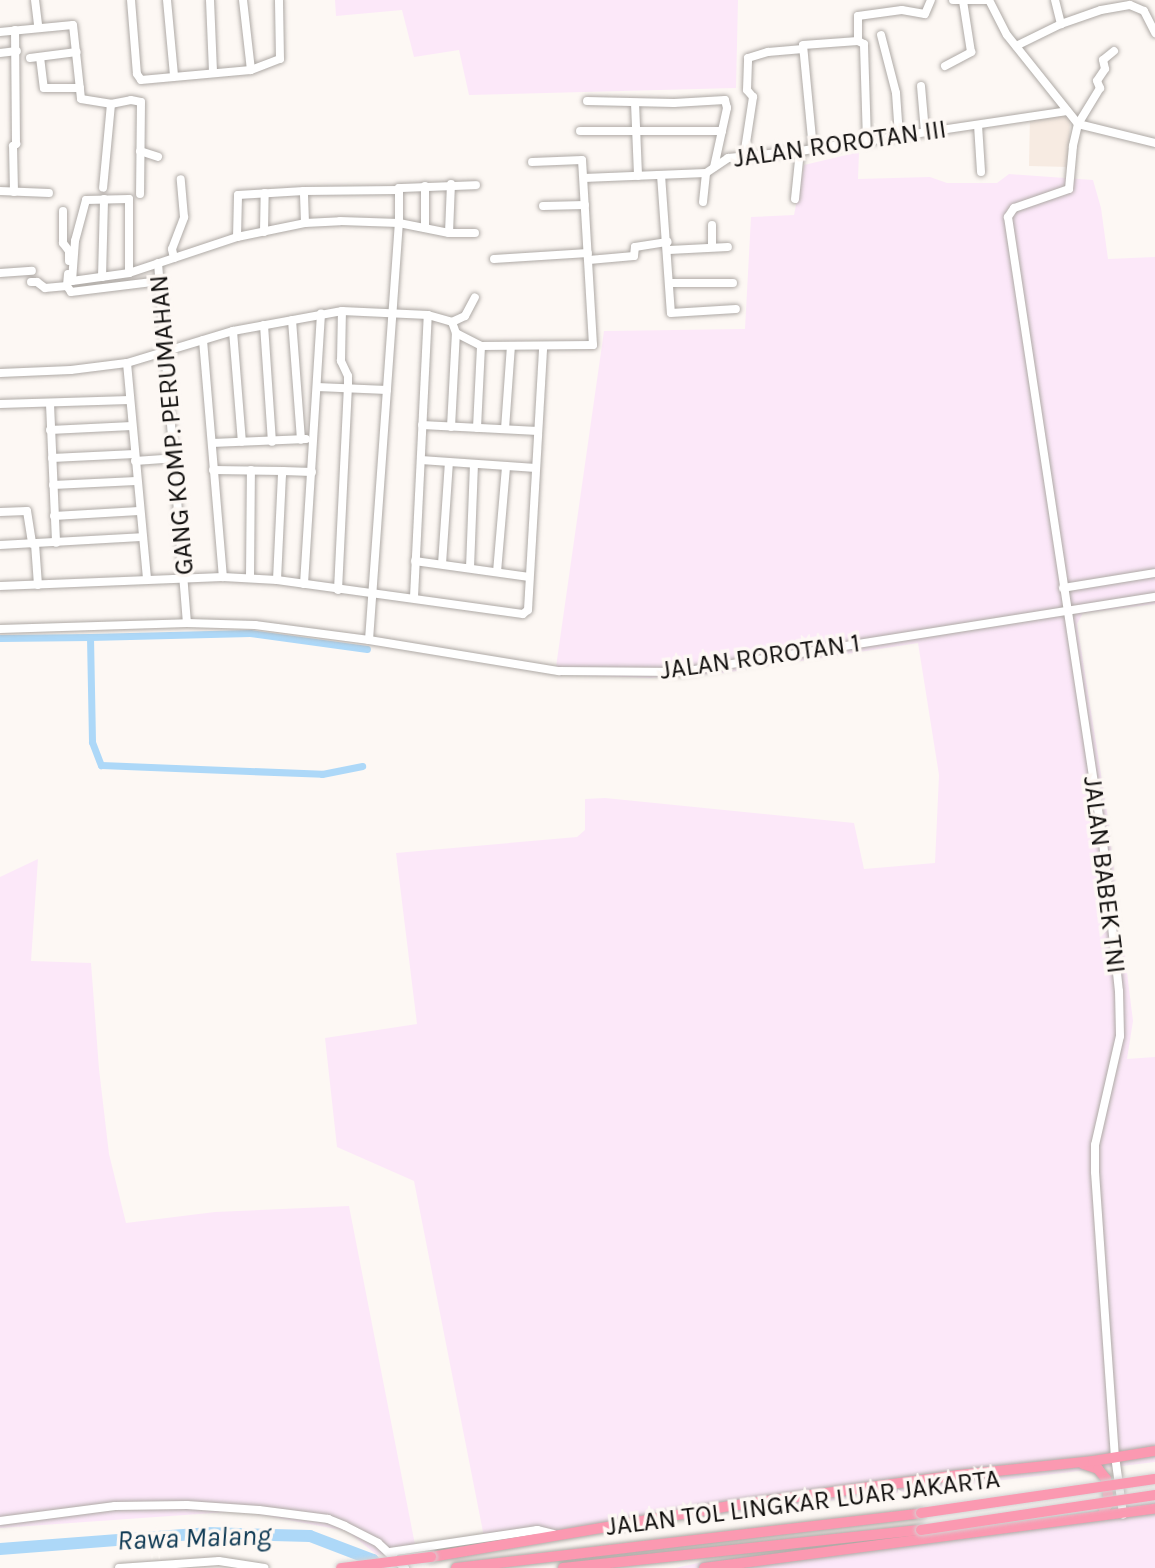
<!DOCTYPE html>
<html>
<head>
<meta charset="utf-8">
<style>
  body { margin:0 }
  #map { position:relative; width:1155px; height:1568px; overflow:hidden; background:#fdf8f4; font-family:Karla,sans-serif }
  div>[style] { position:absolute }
  .built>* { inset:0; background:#f7ebe2 }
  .industrial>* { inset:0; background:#fce8f9 }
  .canal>* { height:7px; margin:-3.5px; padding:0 3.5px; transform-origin:3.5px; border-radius:3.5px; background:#add8f8 }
  .river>* { height:12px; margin:-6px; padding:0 6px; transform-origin:6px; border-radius:6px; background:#add8f8 }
  .roads { filter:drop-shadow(0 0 2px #aea9a5) drop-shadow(0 0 2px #aea9a5) }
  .minor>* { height:8px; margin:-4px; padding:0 4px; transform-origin:4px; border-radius:4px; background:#fff }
  .highway>* { height:10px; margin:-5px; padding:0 5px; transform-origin:5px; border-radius:5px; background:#fb99b1 }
  .bridges { filter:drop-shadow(0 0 2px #d4d3d3) drop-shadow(0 0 2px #d4d3d3) }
  .highway-bridge>* { height:10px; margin:-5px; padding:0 5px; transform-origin:5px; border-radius:5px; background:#fb99b1 }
  span { translate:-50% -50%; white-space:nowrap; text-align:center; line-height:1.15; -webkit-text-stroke:7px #fdf8f4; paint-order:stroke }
  .street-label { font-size:26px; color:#0f0d0c }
  .water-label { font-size:28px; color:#0e3953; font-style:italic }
</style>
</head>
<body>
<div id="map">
  <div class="built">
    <div style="clip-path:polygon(1030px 114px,1070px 115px,1069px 167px,1029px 166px)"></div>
  </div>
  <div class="industrial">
    <div style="clip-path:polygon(335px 0,738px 0,736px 88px,469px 95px,459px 50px,414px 57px,402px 10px,336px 16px)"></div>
    <div style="clip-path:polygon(859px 152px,858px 179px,930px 177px,947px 183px,997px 183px,1009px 174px,1093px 180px,1101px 208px,1108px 259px,1155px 257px,1155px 604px,1083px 613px,1077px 624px,1107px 812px,1133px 1021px,1127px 1059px,1155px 1057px,1155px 1462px,485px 1542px,414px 1181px,337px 1147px,325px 1038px,417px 1024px,396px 853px,577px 837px,585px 830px,585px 799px,605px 798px,854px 823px,864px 869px,935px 863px,939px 775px,918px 643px,724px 673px,649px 678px,555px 674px,604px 331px,745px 329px,751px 217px,794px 215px,804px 165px)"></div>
    <div style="clip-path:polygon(38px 859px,31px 961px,91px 963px,99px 1069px,109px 1154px,126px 1223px,215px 1212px,349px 1206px,416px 1550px,377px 1555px,347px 1531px,241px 1511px,0 1528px,0 877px)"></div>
    <div style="clip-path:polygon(1155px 1500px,1155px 1568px,675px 1568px,703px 1562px)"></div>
  </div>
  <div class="canal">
    <div style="left:90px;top:637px;width:160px;rotate:-1.4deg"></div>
    <div style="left:250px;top:633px;width:118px;rotate:7.8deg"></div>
    <div style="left:0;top:638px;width:90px;rotate:-0.6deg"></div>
    <div style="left:90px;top:637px;width:105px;rotate:88.9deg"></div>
    <div style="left:92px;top:742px;width:25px;rotate:69deg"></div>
    <div style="left:101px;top:765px;width:221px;rotate:2.3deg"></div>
    <div style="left:322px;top:774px;width:41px;rotate:-11.3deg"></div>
  </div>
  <div class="river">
    <div style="left:0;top:1549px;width:207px;rotate:-4.4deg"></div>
    <div style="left:206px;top:1533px;width:104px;rotate:1.7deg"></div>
    <div style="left:310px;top:1536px;width:67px;rotate:20.9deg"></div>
    <div style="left:373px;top:1560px;width:10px;rotate:53deg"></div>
  </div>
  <div class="roads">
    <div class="minor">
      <div style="left:35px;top:0;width:26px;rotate:83deg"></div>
      <div style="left:131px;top:0;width:74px;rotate:85.4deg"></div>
      <div style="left:137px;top:74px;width:7px;rotate:56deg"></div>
      <div style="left:141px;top:80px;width:110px;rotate:-5.2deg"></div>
      <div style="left:251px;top:70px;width:31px;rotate:-21deg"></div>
      <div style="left:280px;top:59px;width:59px;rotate:-91deg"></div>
      <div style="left:167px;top:0;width:76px;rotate:84.7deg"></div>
      <div style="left:210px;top:0;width:73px;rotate:87.6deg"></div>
      <div style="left:243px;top:0;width:70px;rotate:83.5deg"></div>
      <div style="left:953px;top:0;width:36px"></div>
      <div style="left:989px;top:0;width:39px;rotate:63deg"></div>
      <div style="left:1007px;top:35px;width:114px;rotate:51.4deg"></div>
      <div style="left:1078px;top:124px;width:79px;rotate:13.9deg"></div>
      <div style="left:1055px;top:0;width:25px;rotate:76deg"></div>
      <div style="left:0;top:32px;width:73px;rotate:-5.5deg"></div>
      <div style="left:73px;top:25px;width:74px;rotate:83.8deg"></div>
      <div style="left:81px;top:99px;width:30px;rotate:9deg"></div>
      <div style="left:111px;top:104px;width:84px;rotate:95.4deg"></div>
      <div style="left:881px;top:35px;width:60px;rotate:75.5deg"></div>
      <div style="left:896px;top:93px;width:43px;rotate:86deg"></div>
      <div style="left:1016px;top:46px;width:50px;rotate:-26.1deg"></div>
      <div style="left:1061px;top:24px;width:42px;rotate:-19.3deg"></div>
      <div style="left:1101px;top:10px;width:29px;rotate:-10deg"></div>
      <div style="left:1130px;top:5px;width:15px;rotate:23deg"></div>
      <div style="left:1144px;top:11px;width:25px;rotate:63deg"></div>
      <div style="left:1114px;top:51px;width:14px;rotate:141deg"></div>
      <div style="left:1103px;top:60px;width:9px;rotate:77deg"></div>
      <div style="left:1105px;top:69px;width:14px;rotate:124deg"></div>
      <div style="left:1097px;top:81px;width:8px;rotate:67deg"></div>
      <div style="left:1100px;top:88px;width:42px;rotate:121.4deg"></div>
      <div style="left:1078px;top:124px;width:23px;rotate:103deg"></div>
      <div style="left:1073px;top:146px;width:43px;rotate:95.3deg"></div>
      <div style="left:1069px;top:189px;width:58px;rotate:160.9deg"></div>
      <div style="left:1014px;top:208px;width:11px;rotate:124deg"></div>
      <div style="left:1008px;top:217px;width:632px;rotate:81.36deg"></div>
      <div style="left:1103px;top:842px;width:150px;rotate:83.9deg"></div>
      <div style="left:1119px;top:991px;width:45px;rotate:88.7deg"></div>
      <div style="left:1120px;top:1036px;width:112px;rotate:102.9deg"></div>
      <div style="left:1095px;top:1145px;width:27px;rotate:90deg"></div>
      <div style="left:1095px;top:1172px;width:285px;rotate:86deg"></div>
      <div style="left:1115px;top:1456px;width:59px;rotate:82.1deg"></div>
      <div style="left:0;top:53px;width:17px;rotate:-7deg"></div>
      <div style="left:40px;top:57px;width:31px;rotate:83deg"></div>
      <div style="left:44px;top:88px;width:36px"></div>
      <div style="left:30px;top:58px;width:47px;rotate:-7.3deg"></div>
      <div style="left:945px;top:66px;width:30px;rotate:-28deg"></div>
      <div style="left:971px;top:52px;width:52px;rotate:-98.9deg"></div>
      <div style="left:921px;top:86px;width:46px;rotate:85deg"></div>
      <div style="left:587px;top:101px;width:87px;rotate:1.3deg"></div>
      <div style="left:674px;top:103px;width:51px;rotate:-3.4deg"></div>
      <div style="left:725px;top:100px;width:8px;rotate:76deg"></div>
      <div style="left:727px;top:108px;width:60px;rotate:102.4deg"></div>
      <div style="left:635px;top:103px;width:73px;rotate:87.6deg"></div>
      <div style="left:111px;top:104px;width:20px;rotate:-11deg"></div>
      <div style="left:131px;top:100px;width:10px;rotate:11deg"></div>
      <div style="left:141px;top:102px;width:92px;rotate:90.6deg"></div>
      <div style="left:978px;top:125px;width:47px;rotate:86.3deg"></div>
      <div style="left:580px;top:131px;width:142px"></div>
      <div style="left:867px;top:141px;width:97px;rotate:-91.8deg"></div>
      <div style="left:864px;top:44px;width:7px;rotate:-153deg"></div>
      <div style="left:858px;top:41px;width:25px;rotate:-90deg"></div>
      <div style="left:858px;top:16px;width:44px;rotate:-7.8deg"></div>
      <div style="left:902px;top:10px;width:23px;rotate:10deg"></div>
      <div style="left:925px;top:14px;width:15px;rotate:-67deg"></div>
      <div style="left:813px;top:149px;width:104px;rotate:-95.5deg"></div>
      <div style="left:803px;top:45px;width:55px;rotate:-4.2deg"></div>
      <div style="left:140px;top:151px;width:19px;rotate:18deg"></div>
      <div style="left:744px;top:156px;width:60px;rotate:-81.3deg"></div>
      <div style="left:753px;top:97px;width:9px;rotate:-131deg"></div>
      <div style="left:747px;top:90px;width:32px;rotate:-88deg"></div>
      <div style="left:748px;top:58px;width:21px;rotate:-17deg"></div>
      <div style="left:768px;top:52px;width:35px;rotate:-5deg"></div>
      <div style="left:661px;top:175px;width:138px;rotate:85.9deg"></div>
      <div style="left:671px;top:313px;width:65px;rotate:-3.5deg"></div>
      <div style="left:584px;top:178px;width:122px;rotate:-2.3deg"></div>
      <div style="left:706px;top:173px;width:27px;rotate:-34deg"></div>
      <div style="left:728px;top:158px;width:72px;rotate:-5.6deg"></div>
      <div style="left:800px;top:151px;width:270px;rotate:-8.5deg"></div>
      <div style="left:0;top:191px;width:49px;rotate:2.3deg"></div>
      <div style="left:14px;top:192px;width:46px;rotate:-91.2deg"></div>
      <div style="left:13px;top:146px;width:4px;rotate:-34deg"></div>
      <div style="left:16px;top:144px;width:114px;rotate:-90.5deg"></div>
      <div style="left:795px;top:199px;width:48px;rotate:-84.1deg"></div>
      <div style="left:703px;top:202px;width:29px;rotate:-84deg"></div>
      <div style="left:543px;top:206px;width:42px;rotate:-1.4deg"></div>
      <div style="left:63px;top:211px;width:32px;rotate:90deg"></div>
      <div style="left:63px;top:243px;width:10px;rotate:53deg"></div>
      <div style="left:69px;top:251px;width:10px;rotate:90deg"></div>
      <div style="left:305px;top:223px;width:32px;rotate:-92deg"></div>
      <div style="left:304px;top:191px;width:95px;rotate:-0.6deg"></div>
      <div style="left:712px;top:225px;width:22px;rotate:90deg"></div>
      <div style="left:425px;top:228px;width:42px;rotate:-90deg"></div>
      <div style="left:264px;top:232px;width:39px;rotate:-89deg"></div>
      <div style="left:449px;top:233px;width:49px;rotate:-87.7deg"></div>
      <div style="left:237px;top:237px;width:42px;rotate:-88.6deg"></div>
      <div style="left:238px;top:195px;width:66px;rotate:-3.5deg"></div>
      <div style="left:669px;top:250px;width:59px;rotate:-2.9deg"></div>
      <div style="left:174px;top:258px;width:9px;rotate:-103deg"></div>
      <div style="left:172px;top:249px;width:34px;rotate:-69deg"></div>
      <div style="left:184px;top:217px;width:38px;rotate:-95deg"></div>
      <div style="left:494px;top:259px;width:94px;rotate:-3.7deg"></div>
      <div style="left:589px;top:260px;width:45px;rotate:-5.1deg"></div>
      <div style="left:634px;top:256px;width:9px;rotate:-84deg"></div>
      <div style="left:635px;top:247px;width:33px;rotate:-9deg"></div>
      <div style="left:158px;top:263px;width:361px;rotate:85.4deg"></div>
      <div style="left:0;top:273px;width:32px;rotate:-4deg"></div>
      <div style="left:129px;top:273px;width:74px;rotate:-90deg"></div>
      <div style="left:129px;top:199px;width:43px;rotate:178.7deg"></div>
      <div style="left:86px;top:200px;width:42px;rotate:105deg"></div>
      <div style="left:75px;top:241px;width:40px;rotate:94.3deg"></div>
      <div style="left:72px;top:281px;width:58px;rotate:-8deg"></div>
      <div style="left:129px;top:273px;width:114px;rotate:-18.4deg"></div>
      <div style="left:237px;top:237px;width:69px;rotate:-11.6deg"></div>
      <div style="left:305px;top:223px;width:35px;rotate:-3deg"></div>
      <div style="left:340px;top:221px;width:59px;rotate:1.9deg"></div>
      <div style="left:399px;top:223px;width:51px;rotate:11.3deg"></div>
      <div style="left:449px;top:233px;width:26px"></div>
      <div style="left:68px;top:274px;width:12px;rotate:95deg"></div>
      <div style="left:67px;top:286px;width:7px;rotate:56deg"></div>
      <div style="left:71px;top:292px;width:90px;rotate:-7deg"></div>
      <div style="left:102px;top:277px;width:78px;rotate:-88.5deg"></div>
      <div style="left:31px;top:282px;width:6px"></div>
      <div style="left:37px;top:282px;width:10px;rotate:37deg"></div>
      <div style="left:45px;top:288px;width:22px;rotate:-5deg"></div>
      <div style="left:669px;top:283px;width:64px"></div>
      <div style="left:292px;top:320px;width:120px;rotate:85.7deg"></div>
      <div style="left:452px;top:322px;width:12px;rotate:70deg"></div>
      <div style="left:456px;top:333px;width:28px;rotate:27deg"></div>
      <div style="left:481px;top:346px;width:112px;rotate:-0.5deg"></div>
      <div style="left:593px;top:345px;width:185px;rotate:-93.4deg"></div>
      <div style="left:582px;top:160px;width:50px;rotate:177.7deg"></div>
      <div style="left:452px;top:322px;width:14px;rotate:-25deg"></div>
      <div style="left:465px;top:316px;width:21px;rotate:-62deg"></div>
      <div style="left:264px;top:325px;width:117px;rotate:86.1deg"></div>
      <div style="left:233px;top:331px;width:111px;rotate:85.4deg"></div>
      <div style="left:203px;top:340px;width:238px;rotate:85.2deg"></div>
      <div style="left:223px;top:577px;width:54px;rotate:3.2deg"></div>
      <div style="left:277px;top:580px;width:248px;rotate:7.9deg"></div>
      <div style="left:523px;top:614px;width:6px;rotate:-39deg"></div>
      <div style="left:528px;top:610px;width:263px;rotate:-86.7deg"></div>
      <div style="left:127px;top:363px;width:216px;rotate:84.7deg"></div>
      <div style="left:0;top:373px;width:71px;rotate:-2.4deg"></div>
      <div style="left:71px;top:370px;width:56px;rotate:-7.1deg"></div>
      <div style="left:127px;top:363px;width:111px;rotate:-16.8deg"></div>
      <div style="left:233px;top:331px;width:111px;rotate:-10.4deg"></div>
      <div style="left:342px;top:311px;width:86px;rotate:2.7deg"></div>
      <div style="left:428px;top:315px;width:25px;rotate:16deg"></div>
      <div style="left:317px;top:387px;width:70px;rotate:2.5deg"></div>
      <div style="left:0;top:404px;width:130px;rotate:-1.8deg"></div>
      <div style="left:50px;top:404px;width:139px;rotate:87.5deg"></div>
      <div style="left:422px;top:425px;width:116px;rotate:3deg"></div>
      <div style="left:451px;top:427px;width:94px;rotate:-87deg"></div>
      <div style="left:477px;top:428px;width:82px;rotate:-87.2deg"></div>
      <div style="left:505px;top:429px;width:83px;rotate:-85.9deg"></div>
      <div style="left:50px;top:430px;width:82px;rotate:-2.8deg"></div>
      <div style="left:212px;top:443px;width:94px;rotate:-2.4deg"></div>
      <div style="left:52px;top:458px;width:83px;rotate:-2.8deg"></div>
      <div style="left:421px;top:460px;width:115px;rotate:4deg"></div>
      <div style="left:135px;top:461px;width:39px;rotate:-4deg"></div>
      <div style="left:213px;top:470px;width:70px;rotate:0.8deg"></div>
      <div style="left:53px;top:485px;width:83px;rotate:-2.8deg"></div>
      <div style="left:0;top:512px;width:27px;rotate:-2deg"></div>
      <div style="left:27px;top:511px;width:33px;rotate:81deg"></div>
      <div style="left:54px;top:516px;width:85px;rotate:-3.4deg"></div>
      <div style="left:35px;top:544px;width:41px;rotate:85.8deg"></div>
      <div style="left:0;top:545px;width:141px;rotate:-3.2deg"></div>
      <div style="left:415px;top:561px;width:115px;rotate:8deg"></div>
      <div style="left:442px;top:564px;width:102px;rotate:-86.1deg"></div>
      <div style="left:470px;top:568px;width:104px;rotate:-87.8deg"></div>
      <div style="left:497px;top:572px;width:106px;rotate:-85.1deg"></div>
      <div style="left:250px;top:577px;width:107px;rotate:-89.5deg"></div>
      <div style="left:277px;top:580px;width:105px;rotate:-87.3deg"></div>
      <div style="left:282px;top:475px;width:4px;rotate:-76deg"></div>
      <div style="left:283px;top:471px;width:29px;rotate:2deg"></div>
      <div style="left:304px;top:584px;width:271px;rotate:-86.4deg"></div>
      <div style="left:0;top:586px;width:223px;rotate:-2.3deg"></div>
      <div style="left:1063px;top:588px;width:93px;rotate:-9.3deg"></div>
      <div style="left:338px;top:590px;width:202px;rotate:-87.2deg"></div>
      <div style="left:348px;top:388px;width:12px;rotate:-90deg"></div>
      <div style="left:348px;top:376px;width:17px;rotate:-115deg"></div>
      <div style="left:341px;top:361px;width:50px;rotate:-88.9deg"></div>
      <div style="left:414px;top:597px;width:282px;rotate:-87.2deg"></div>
      <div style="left:0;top:629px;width:187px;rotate:-1.8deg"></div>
      <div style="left:187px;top:623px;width:68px;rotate:1.7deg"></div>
      <div style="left:255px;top:625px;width:115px;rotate:7.5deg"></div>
      <div style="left:369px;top:640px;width:193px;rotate:9.3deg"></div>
      <div style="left:559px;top:671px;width:122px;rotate:0.5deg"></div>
      <div style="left:681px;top:672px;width:480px;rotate:-9deg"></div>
      <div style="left:369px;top:640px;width:418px;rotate:-85.9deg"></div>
      <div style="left:399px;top:223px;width:35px;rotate:-90deg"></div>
      <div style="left:399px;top:188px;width:77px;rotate:-2.2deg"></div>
      <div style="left:0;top:1521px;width:116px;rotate:-7.4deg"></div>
      <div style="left:115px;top:1506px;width:72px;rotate:-0.8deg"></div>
      <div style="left:187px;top:1505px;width:72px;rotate:4deg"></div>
      <div style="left:259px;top:1510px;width:70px;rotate:7.4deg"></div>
      <div style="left:328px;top:1519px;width:18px;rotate:22deg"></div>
      <div style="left:345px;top:1526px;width:37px;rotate:27deg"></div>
      <div style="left:378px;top:1543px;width:37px;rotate:43deg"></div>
      <div style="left:390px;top:1552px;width:149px;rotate:-8.5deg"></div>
      <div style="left:537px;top:1530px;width:17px;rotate:13deg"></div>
      <div style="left:119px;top:1568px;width:100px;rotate:-4deg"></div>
      <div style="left:219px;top:1561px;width:46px;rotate:8.8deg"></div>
    </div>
    <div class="highway">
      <div style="left:1083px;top:1464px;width:16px;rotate:18deg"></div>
      <div style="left:1098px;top:1469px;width:13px;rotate:51deg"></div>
      <div style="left:1106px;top:1479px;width:24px;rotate:83deg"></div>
      <div style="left:1109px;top:1503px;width:8px;rotate:130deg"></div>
      <div style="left:431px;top:1557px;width:303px;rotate:-9.7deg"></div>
      <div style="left:730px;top:1506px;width:231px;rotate:-7.7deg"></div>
      <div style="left:959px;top:1475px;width:135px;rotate:-6deg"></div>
      <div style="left:1093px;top:1461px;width:63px;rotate:-9.2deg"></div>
      <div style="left:456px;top:1568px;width:468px;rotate:-6.7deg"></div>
      <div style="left:563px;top:1568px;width:360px;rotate:-6.1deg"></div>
      <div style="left:704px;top:1568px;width:455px;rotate:-7.5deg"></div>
    </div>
  </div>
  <div class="bridges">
    <div class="highway-bridge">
      <div style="left:921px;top:1513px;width:236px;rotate:-8.3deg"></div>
      <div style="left:921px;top:1530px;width:237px;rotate:-8.5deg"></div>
      <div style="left:341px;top:1568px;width:91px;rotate:-7deg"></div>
    </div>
  </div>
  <div class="street-label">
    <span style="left:840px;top:144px;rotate:-8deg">JALAN ROROTAN III</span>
    <span style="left:172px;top:425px;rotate:-95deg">GANG KOMP. PERUMAHAN</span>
    <span style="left:760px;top:657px;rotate:-8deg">JALAN ROROTAN 1</span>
    <span style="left:1104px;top:875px;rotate:83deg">JALAN BABEK TNI</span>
    <span style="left:803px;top:1503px;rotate:-7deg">JALAN TOL LINGKAR LUAR JAKARTA</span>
  </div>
  <div class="water-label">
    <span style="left:194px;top:1538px;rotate:-2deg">Rawa Malang</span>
  </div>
</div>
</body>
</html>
